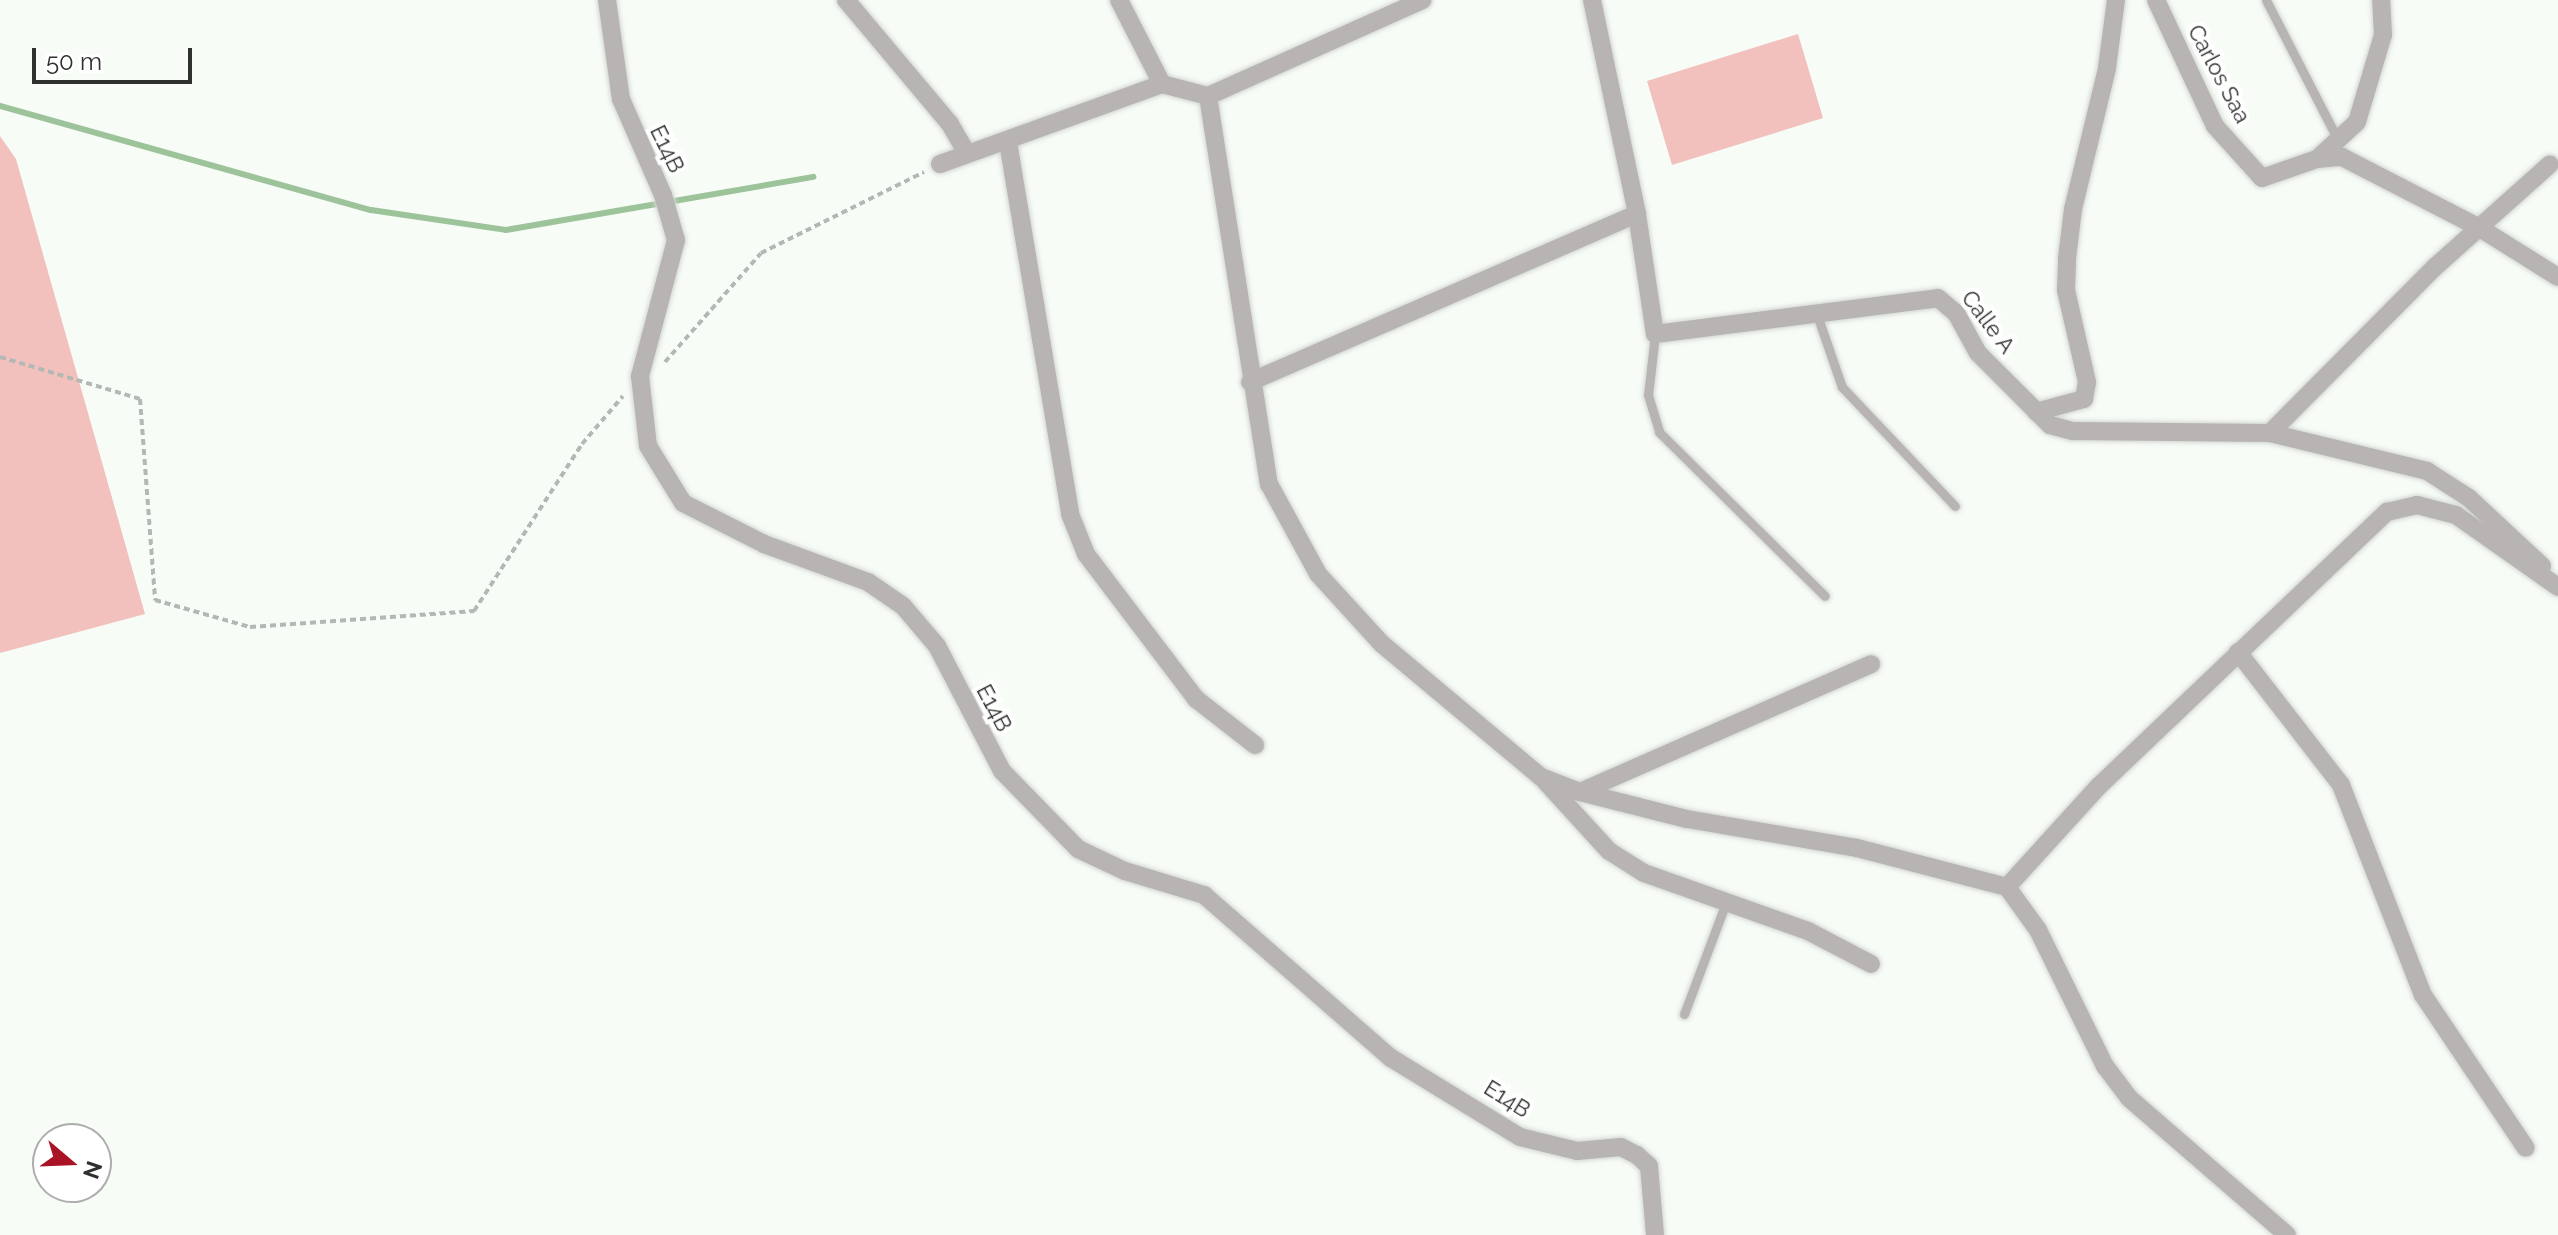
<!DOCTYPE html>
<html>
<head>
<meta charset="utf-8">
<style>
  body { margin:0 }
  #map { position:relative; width:2558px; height:1235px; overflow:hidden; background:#f7fcf6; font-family:Raleway,sans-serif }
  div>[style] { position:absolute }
  .green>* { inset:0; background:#f2c1be }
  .stream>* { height:6px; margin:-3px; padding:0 3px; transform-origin:3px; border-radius:3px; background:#9dc39a }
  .path>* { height:4px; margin-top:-2px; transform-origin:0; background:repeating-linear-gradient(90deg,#b4b8b4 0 6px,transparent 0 10px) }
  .roads { filter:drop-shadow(0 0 2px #d3d7d2) drop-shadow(0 0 2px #d3d7d2) }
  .service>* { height:9px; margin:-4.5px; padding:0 4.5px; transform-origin:4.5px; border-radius:4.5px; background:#b8b4b4 }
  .minor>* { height:18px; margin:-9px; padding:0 9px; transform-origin:9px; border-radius:9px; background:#b8b4b4 }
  span { translate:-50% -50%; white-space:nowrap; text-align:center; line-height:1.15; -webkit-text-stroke:8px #fff; paint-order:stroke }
  .street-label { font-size:22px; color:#2f312f }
  .north { position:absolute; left:32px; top:1123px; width:80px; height:80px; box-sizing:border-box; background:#fff; border:2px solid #acadac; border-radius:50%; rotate:109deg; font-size:22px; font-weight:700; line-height:32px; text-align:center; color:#2f312f }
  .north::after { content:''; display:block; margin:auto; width:28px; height:36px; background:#a91325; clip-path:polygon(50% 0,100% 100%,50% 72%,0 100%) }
  .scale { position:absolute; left:32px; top:48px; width:160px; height:36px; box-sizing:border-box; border:4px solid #2f312f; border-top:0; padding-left:10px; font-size:24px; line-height:28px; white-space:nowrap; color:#2f312f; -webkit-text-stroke:6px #fff; paint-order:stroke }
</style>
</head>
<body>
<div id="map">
  <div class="green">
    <div style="clip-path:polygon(1798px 34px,1823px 118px,1672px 165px,1647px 81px)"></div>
    <div style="clip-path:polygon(0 136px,16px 159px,145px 614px,0 653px)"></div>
  </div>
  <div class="stream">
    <div style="left:0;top:106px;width:385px;rotate:15.7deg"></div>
    <div style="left:371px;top:210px;width:136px;rotate:8.4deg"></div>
    <div style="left:506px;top:230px;width:312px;rotate:-9.8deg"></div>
  </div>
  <div class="path">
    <div style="left:0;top:357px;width:146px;rotate:16.7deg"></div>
    <div style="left:140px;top:399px;width:202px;rotate:85.7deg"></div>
    <div style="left:155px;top:600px;width:99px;rotate:15.9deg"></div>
    <div style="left:250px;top:627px;width:225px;rotate:-4.1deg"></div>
    <div style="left:474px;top:611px;width:199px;rotate:-57.1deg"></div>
    <div style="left:582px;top:444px;width:63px;rotate:-49.5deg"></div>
    <div style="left:665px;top:362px;width:145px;rotate:-48.6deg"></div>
    <div style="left:761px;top:253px;width:182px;rotate:-26.4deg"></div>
  </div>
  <div class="roads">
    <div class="service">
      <div style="left:2266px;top:0;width:157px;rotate:62.8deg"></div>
      <div style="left:1816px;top:312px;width:79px;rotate:70.9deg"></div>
      <div style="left:1842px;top:387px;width:164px;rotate:46.5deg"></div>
      <div style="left:1655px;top:334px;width:61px;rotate:96.5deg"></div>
      <div style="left:1648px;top:395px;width:39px;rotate:73deg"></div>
      <div style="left:1659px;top:432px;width:233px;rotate:44.7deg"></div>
      <div style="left:1684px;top:1014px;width:120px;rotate:-69.4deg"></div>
    </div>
    <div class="minor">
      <div style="left:607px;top:0;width:100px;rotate:82deg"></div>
      <div style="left:621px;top:99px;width:105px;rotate:66.4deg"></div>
      <div style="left:663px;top:195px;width:47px;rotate:73.9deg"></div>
      <div style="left:676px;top:240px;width:141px;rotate:104.8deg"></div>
      <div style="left:640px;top:376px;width:70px;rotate:83.5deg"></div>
      <div style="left:648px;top:446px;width:67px;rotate:58.4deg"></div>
      <div style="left:683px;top:503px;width:91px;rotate:26.8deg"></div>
      <div style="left:764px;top:544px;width:111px;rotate:20.1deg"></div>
      <div style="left:868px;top:582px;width:42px;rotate:34.4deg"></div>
      <div style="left:903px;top:606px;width:52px;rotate:49.6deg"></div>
      <div style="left:937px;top:646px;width:141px;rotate:62.5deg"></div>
      <div style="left:1002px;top:771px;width:109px;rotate:45.7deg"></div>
      <div style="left:1078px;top:849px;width:52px;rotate:25.1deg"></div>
      <div style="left:1125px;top:871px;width:83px;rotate:16.9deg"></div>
      <div style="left:1204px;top:895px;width:248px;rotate:41.1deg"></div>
      <div style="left:1391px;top:1058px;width:151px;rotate:31.5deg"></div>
      <div style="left:1520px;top:1137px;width:59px;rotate:13.8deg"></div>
      <div style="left:1577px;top:1151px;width:44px;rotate:-5.2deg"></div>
      <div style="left:1621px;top:1147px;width:18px;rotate:27deg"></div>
      <div style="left:1637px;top:1155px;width:16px;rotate:43deg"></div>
      <div style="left:1649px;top:1166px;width:69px;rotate:85deg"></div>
      <div style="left:846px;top:0;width:162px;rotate:50deg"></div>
      <div style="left:950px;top:124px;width:34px;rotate:60deg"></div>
      <div style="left:1119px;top:0;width:94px;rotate:62.9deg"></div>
      <div style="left:1592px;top:0;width:219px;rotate:78.1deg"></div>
      <div style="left:1637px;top:214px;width:121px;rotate:81.5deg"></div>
      <div style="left:1655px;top:334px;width:285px;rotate:-7.2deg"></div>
      <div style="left:1938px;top:298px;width:23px;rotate:40deg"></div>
      <div style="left:1956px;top:313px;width:46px;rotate:61.2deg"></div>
      <div style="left:1978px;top:353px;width:102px;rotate:45deg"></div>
      <div style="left:2050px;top:425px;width:24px;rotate:15deg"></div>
      <div style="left:2073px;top:431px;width:197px;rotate:0.6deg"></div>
      <div style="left:2270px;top:433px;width:162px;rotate:13.6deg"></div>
      <div style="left:2427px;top:471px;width:50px;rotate:32.7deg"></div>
      <div style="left:2469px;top:498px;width:100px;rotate:43deg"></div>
      <div style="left:2156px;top:0;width:139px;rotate:64.9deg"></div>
      <div style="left:2215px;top:126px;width:70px;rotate:47.9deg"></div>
      <div style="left:2262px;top:178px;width:58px;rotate:-19.1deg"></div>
      <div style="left:2317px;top:159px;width:25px;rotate:-5deg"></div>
      <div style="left:2342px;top:157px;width:153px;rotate:27.2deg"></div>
      <div style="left:2478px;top:227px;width:94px;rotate:32deg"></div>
      <div style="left:1208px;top:96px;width:393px;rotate:81.1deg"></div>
      <div style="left:1269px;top:484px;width:102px;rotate:61.4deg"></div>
      <div style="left:1318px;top:574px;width:95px;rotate:47.6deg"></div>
      <div style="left:1382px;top:644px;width:207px;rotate:39.9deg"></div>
      <div style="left:1541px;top:777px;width:42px;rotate:21deg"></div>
      <div style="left:1580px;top:792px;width:110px;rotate:14.2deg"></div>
      <div style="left:1687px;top:819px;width:172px;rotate:9.7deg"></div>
      <div style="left:1857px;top:848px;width:155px;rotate:14.6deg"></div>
      <div style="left:2007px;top:887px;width:137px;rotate:-47.7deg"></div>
      <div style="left:2099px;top:786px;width:398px;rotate:-43.6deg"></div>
      <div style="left:2387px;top:512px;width:31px;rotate:-13deg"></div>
      <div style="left:2417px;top:505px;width:40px;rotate:14.4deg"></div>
      <div style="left:2456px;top:515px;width:125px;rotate:35.2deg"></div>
      <div style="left:1008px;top:142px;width:377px;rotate:80.5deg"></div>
      <div style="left:1070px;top:514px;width:43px;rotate:68.2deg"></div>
      <div style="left:1086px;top:554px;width:182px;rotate:52.8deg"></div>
      <div style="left:1196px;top:699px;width:75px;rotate:37.9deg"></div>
      <div style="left:2317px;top:159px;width:54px;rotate:-42.8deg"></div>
      <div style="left:2357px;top:122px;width:91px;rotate:-73.4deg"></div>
      <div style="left:2383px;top:35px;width:35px;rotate:-93deg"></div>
      <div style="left:940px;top:164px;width:236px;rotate:-19.8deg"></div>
      <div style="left:1162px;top:84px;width:48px;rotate:14.6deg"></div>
      <div style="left:1208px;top:96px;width:235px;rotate:-24.1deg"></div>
      <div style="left:1250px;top:382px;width:422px;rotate:-23.5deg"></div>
      <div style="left:2036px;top:412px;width:50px;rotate:-15.2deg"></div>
      <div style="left:2084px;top:399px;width:17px;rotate:-80deg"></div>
      <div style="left:2087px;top:382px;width:94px;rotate:-102.9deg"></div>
      <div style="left:2066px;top:290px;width:32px;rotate:-88deg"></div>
      <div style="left:2067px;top:258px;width:49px;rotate:-83deg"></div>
      <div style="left:2073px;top:209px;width:145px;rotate:-76.4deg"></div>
      <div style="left:2107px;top:68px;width:69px;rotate:-82.5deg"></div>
      <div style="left:2270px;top:433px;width:234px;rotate:-45.2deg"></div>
      <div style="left:2435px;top:267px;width:154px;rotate:-41.8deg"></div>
      <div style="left:2238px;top:652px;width:168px;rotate:52.2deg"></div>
      <div style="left:2341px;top:785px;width:225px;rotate:68.7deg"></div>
      <div style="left:2423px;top:995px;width:184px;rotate:56.1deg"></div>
      <div style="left:1545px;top:781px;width:95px;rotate:47.6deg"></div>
      <div style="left:1609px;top:851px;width:41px;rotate:32.2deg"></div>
      <div style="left:1644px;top:873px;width:174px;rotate:19.5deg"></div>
      <div style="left:1808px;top:931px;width:71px;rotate:27.6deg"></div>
      <div style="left:1580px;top:792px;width:318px;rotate:-23.7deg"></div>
      <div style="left:2007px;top:887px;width:53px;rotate:54.2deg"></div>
      <div style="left:2038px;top:930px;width:152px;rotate:63.8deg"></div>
      <div style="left:2105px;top:1066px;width:40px;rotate:53deg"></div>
      <div style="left:2129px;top:1098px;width:209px;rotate:40.9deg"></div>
    </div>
  </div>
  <div class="street-label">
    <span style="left:2219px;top:74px;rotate:62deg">Carlos Saa</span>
    <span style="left:667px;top:149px;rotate:64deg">E14B</span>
    <span style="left:1988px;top:322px;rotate:53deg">Calle A</span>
    <span style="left:994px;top:708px;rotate:62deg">E14B</span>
    <span style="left:1507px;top:1099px;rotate:32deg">E14B</span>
  </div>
  <div class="north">N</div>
  <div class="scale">50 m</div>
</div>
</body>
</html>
